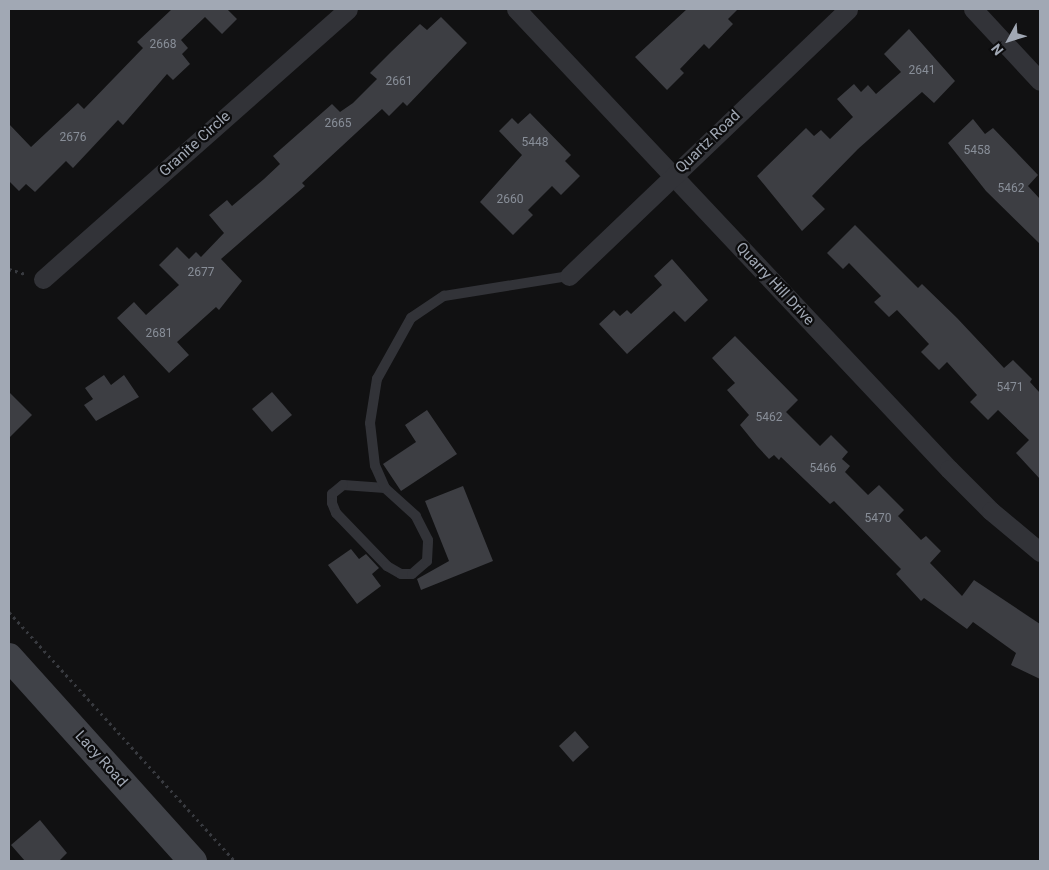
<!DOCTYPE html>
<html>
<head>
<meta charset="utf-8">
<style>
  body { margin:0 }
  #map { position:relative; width:1049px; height:870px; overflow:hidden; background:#111112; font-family:Roboto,sans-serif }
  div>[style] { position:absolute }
  .building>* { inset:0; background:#3d3e43 }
  .path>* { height:3px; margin-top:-1.5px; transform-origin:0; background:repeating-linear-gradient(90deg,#383a3f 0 2.5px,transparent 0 6.5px) }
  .service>* { height:10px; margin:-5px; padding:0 5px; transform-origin:5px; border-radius:5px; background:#323338 }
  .minor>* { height:19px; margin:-9.5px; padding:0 9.5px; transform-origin:9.5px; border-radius:9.5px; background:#323338 }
  .secondary>* { height:28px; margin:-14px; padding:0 14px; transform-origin:14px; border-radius:14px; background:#404248 }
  span { translate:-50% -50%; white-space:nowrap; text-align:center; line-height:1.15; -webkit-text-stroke:4.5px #0c0c0d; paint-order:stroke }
  .number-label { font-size:12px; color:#888e98 }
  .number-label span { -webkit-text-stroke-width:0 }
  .street-label { font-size:15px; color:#a1a8b4 }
  .frame { position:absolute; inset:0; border:10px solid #a1a8b4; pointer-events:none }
  .north { position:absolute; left:984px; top:15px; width:50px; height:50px; -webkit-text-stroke:4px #0c0c0d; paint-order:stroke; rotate:231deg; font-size:14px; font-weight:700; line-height:20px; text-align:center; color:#a1a8b4 }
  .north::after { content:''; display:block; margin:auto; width:18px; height:22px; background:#a1a8b4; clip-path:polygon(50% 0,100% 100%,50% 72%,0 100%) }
</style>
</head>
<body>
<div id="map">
  <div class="building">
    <div style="clip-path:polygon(172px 9px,227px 9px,237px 19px,222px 34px,205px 17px,181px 40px,188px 48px,182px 54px,190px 64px,173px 80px,167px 74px,123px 125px,118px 120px,73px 168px,66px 161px,35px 192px,26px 184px,19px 191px,9px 181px,9px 124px,31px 147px,78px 103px,84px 109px,143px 48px,137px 42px)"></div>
    <div style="clip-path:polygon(687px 9px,738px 9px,728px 19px,733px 24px,709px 49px,704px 44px,680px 69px,684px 73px,667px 90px,635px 57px)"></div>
    <div style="clip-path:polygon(441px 17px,467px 43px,407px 106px,403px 102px,389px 116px,382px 109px,302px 183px,305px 186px,221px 259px,242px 281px,219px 310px,216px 307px,177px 342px,189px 355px,169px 373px,117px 318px,134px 302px,146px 315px,179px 285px,159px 265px,177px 247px,189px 259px,196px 252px,201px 257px,224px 233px,209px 215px,227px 200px,232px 206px,264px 179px,280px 164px,273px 156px,332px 104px,340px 112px,353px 103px,377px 79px,370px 73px,392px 51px,420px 24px,427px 30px)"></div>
    <div style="clip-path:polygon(909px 29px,955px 81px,934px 103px,922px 92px,858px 149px,812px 196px,825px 209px,802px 231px,757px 176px,806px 128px,814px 136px,821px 130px,830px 139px,853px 117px,837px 99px,854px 84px,861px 92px,868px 85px,876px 94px,901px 72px,884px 54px)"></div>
    <div style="clip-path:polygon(530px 113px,571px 155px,565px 161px,580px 176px,561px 195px,552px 186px,528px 210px,533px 215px,513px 235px,480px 202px,522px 155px,499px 131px,512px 118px,518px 124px)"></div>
    <div style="clip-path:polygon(973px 119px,985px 134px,993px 128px,1038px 175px,1028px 186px,1040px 199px,1040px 244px,986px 191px,948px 143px)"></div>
    <div style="clip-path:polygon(855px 225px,918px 288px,922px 284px,957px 318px,1004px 368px,1013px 360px,1032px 379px,1030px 382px,1040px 393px,1040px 479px,1016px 453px,1029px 440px,998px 410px,988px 420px,970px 402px,977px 395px,947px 362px,939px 370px,921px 352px,929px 344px,897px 310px,889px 317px,874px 302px,881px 296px,849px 263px,843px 269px,827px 253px)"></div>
    <div style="clip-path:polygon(672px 259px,708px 300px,685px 322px,674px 311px,627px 354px,599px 324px,614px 310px,620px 316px,627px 310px,631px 314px,662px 285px,654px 276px)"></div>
    <div style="clip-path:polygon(735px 336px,798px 400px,786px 412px,820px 446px,831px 435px,848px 452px,842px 459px,850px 466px,845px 472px,868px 495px,879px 485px,904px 510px,898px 516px,921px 540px,926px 536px,941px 551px,930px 563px,962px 596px,974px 580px,1040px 624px,1040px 679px,1011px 665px,1016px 653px,973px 622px,967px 629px,924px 598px,921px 601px,896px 574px,901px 569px,834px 501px,830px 504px,781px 457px,779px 460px,774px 455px,769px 459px,757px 446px,740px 425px,749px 415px,727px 390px,735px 383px,712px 358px)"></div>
    <div style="clip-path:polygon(104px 375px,111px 385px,124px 375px,139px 397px,96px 421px,84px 405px,93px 399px,85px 388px)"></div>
    <div style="clip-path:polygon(9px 392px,32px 415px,9px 438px)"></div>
    <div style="clip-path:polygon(272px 392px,292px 415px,272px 432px,252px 409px)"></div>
    <div style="clip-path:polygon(427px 410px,457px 454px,401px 491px,383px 464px,416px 442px,405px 425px)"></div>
    <div style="clip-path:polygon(463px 486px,493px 561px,421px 590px,417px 579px,449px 561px,425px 501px)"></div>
    <div style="clip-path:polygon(351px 549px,359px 559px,366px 554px,379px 568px,372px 574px,381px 586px,357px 604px,328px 565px)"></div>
    <div style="clip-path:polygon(575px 731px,589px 747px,573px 762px,559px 746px)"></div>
    <div style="clip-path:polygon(40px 820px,67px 853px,59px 861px,25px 861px,11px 845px)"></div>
  </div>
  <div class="path">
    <div style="left:9px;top:269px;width:17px;rotate:17deg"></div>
    <div style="left:9px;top:612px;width:336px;rotate:47.8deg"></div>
    <div style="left:1019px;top:861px;width:15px"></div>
  </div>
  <div class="service">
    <div style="left:385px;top:488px;width:42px;rotate:-175.9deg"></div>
    <div style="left:343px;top:485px;width:14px;rotate:141deg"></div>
    <div style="left:332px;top:494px;width:9px;rotate:90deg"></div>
    <div style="left:332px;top:503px;width:11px;rotate:68deg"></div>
    <div style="left:336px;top:513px;width:74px;rotate:46.1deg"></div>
    <div style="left:387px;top:566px;width:16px;rotate:30deg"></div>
    <div style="left:401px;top:574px;width:11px"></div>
    <div style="left:412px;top:574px;width:20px;rotate:-41deg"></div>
    <div style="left:427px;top:561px;width:21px;rotate:-87deg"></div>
    <div style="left:428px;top:540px;width:27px;rotate:-117deg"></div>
    <div style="left:416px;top:516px;width:42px;rotate:-137.9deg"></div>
    <div style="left:385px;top:488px;width:24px;rotate:-114deg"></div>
    <div style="left:375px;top:466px;width:43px;rotate:-96.6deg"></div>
    <div style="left:370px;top:423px;width:45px;rotate:-81deg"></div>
    <div style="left:377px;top:379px;width:70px;rotate:-60.9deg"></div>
    <div style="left:411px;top:318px;width:40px;rotate:-34deg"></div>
    <div style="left:444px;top:296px;width:127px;rotate:-9.1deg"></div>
  </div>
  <div class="minor">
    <div style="left:516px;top:9px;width:632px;rotate:46.73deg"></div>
    <div style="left:949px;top:469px;width:59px;rotate:45deg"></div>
    <div style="left:991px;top:511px;width:64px;rotate:39.9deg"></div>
    <div style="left:973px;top:9px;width:98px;rotate:47.1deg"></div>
    <div style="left:569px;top:276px;width:386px;rotate:-43.7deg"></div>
    <div style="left:43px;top:279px;width:407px;rotate:-41.5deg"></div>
  </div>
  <div class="secondary">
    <div style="left:9px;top:657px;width:275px;rotate:48deg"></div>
  </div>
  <div class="number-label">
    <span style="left:163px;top:45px">2668</span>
    <span style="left:922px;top:71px">2641</span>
    <span style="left:399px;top:82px">2661</span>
    <span style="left:338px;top:124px">2665</span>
    <span style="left:73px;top:138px">2676</span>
    <span style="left:535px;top:143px">5448</span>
    <span style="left:977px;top:151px">5458</span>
    <span style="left:1011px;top:189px">5462</span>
    <span style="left:510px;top:200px">2660</span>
    <span style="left:201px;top:273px">2677</span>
    <span style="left:159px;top:334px">2681</span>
    <span style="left:1010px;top:388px">5471</span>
    <span style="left:769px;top:418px">5462</span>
    <span style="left:823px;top:469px">5466</span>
    <span style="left:878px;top:519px">5470</span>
  </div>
  <div class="street-label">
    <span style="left:708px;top:142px;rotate:-44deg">Quartz Road</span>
    <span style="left:195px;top:144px;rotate:-42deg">Granite Circle</span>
    <span style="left:775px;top:284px;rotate:47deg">Quarry Hill Drive</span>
    <span style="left:101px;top:759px;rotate:48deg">Lacy Road</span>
  </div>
  <div class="frame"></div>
  <div class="north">N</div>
</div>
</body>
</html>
